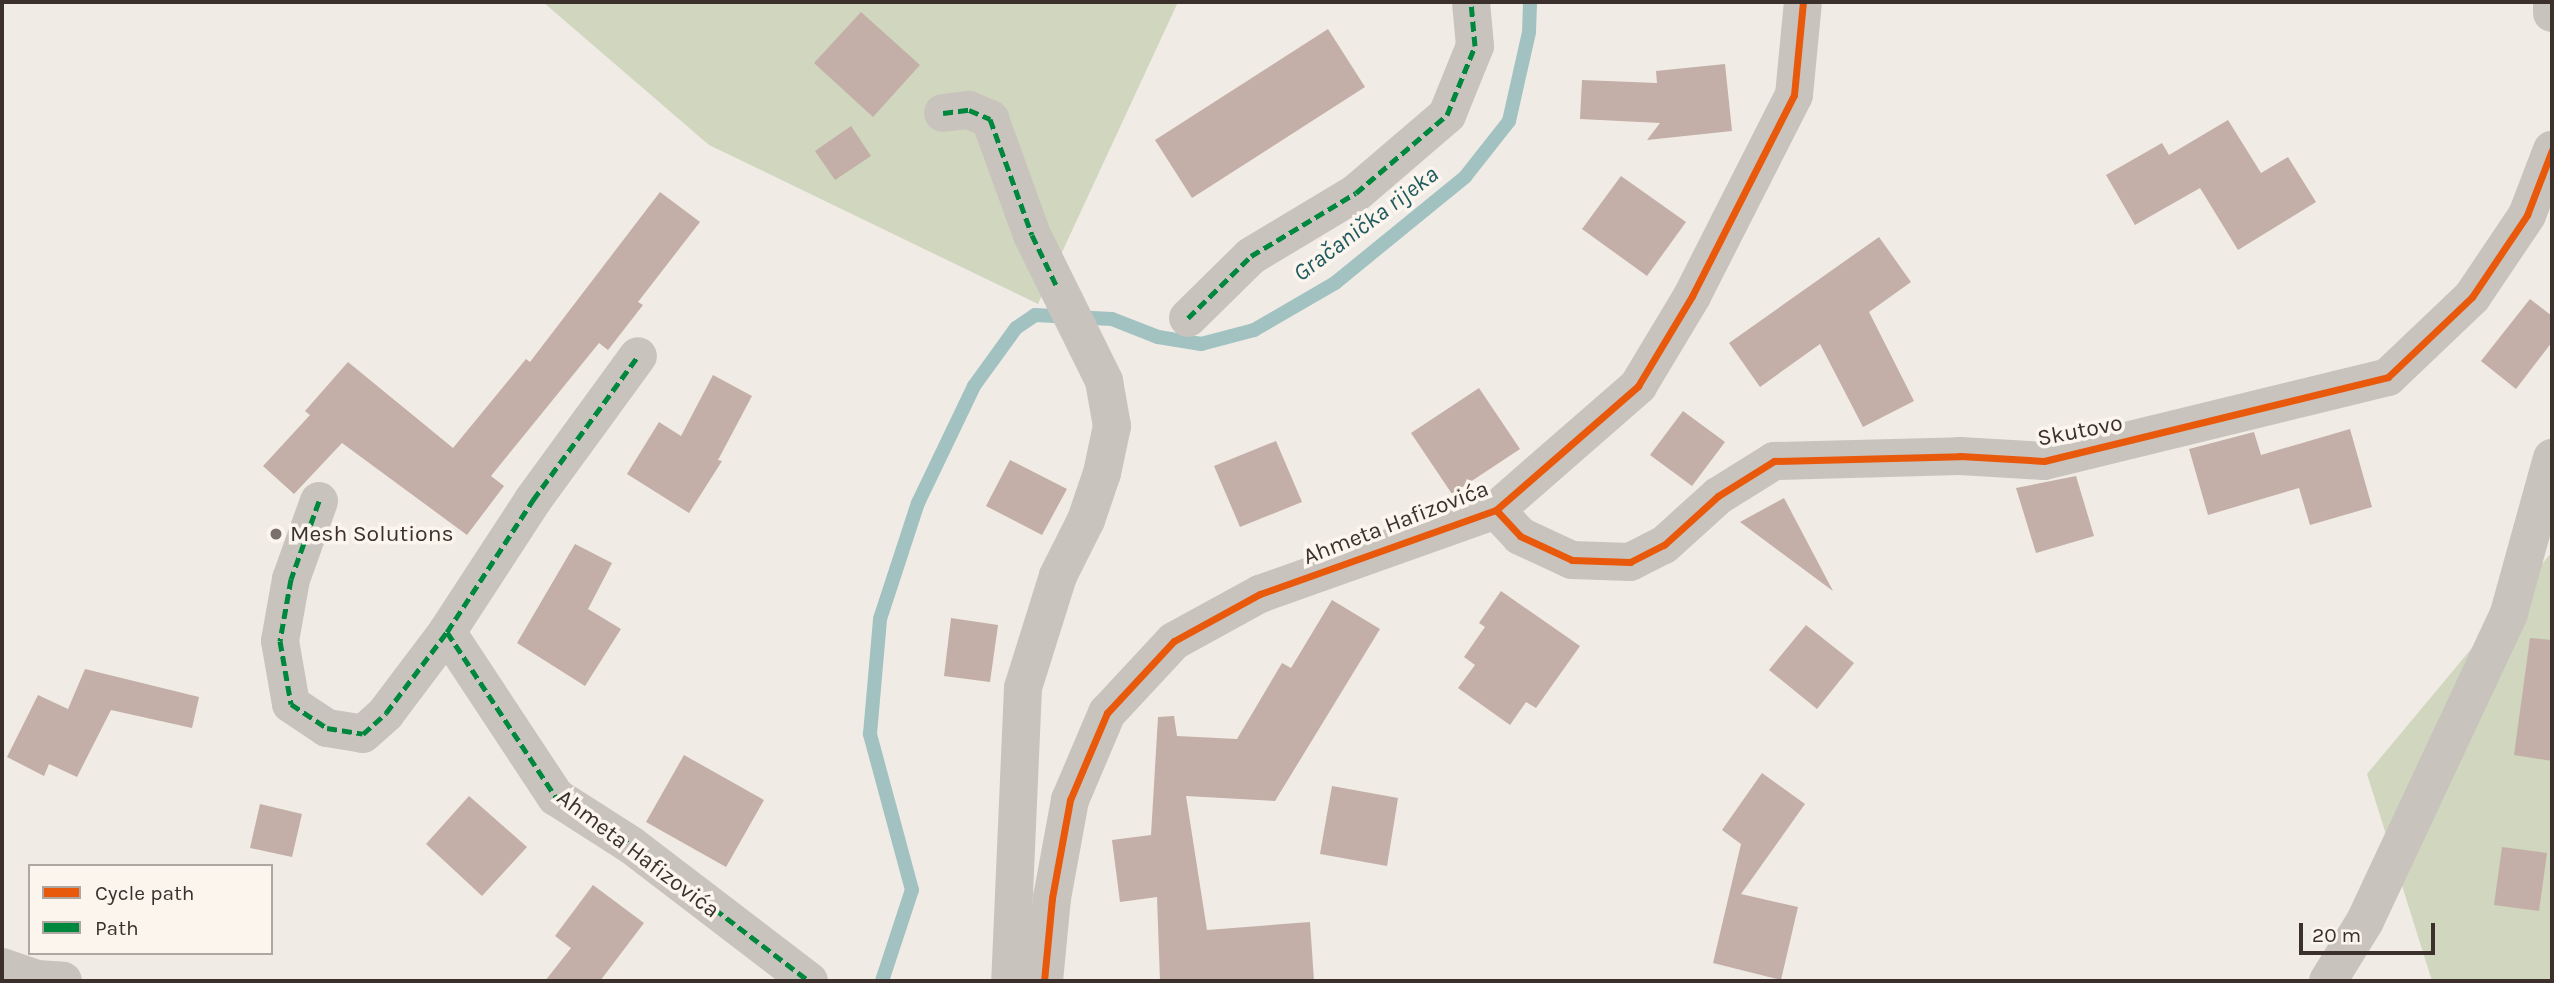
<!DOCTYPE html>
<html>
<head>
<meta charset="utf-8">
<style>
  body { margin:0 }
  #map { position:relative; width:2554px; height:983px; overflow:hidden; background:#f0ebe5; font-family:Karla,sans-serif }
  div>[style] { position:absolute }
  .green>* { inset:0; background:#d1d6bf }
  .stream>* { height:14px; margin:-7px; padding:0 7px; transform-origin:7px; border-radius:7px; background:#a1c2c1 }
  .building>* { inset:0; background:#c3afa7 }
  .minor>* { height:38px; margin:-19px; padding:0 19px; transform-origin:19px; border-radius:19px; background:#c9c3be }
  .quiet>* { height:5px; margin-top:-2.5px; transform-origin:0; background:repeating-linear-gradient(90deg,#00873e 0 10px,transparent 0 15px) }
  .cycleway>* { height:7px; margin:-3.5px; padding:0 3.5px; transform-origin:3.5px; border-radius:3.5px; background:#e8590c }
  .dots>* { width:19px; height:19px; translate:-50% -50%; box-sizing:border-box; border:4px solid #fbf5ee; border-radius:50% }
  span { translate:-50% -50%; white-space:nowrap; text-align:center; line-height:1.15; -webkit-text-stroke:7px #fbf5ee; paint-order:stroke }
  .street-label { font-size:23px; color:#3b302b }
  .poi-label { font-size:23px; color:#3b302b }
  .left { translate:0 -50%; text-align:left }
  .water-label { font-size:24px; color:#1f5a5e; font-style:italic }
  .frame { position:absolute; inset:0; border:4px solid #3b302b; pointer-events:none }
  .legend { position:absolute; left:28px; top:864px; width:245px; height:91px; box-sizing:border-box; background:#fbf5ee; border:2px solid #aea6a0; margin:0; padding:9px 12px; list-style:none; font-size:21px; color:#3b302b }
  .legend li { display:flex; align-items:center; gap:14px; height:35px }
  .legend b { width:35px; border:2px solid #aea6a0 }
  .scale { position:absolute; left:2299px; top:923px; width:136px; height:32px; box-sizing:border-box; border:4px solid #3b302b; border-top:0; padding-left:9px; font-size:21px; line-height:24px; white-space:nowrap; color:#3b302b; -webkit-text-stroke:5px #fbf5ee; paint-order:stroke }
</style>
</head>
<body>
<div id="map">
  <div class="green">
    <div style="clip-path:polygon(543px 2px,1178px 2px,1038px 304px,709px 145px)"></div>
    <div style="clip-path:polygon(2552px 552px,2552px 981px,2432px 981px,2367px 774px)"></div>
  </div>
  <div class="stream">
    <div style="left:882px;top:981px;width:96px;rotate:-71.8deg"></div>
    <div style="left:912px;top:890px;width:162px;rotate:-105.1deg"></div>
    <div style="left:870px;top:734px;width:115px;rotate:-85deg"></div>
    <div style="left:880px;top:619px;width:122px;rotate:-71.9deg"></div>
    <div style="left:918px;top:503px;width:130px;rotate:-64.4deg"></div>
    <div style="left:974px;top:386px;width:72px;rotate:-54.1deg"></div>
    <div style="left:1016px;top:328px;width:23px;rotate:-34deg"></div>
    <div style="left:1035px;top:315px;width:77px;rotate:3deg"></div>
    <div style="left:1112px;top:319px;width:49px;rotate:21.4deg"></div>
    <div style="left:1158px;top:337px;width:44px;rotate:9.2deg"></div>
    <div style="left:1201px;top:344px;width:55px;rotate:-14.8deg"></div>
    <div style="left:1254px;top:330px;width:94px;rotate:-30.1deg"></div>
    <div style="left:1335px;top:283px;width:168px;rotate:-39.2deg"></div>
    <div style="left:1465px;top:177px;width:71px;rotate:-51.8deg"></div>
    <div style="left:1509px;top:121px;width:91px;rotate:-77.3deg"></div>
    <div style="left:1529px;top:32px;width:30px;rotate:-88deg"></div>
  </div>
  <div class="building">
    <div style="clip-path:polygon(861px 12px,920px 65px,873px 117px,814px 63px)"></div>
    <div style="clip-path:polygon(1328px 29px,1365px 87px,1192px 198px,1155px 140px)"></div>
    <div style="clip-path:polygon(1725px 64px,1732px 131px,1647px 140px,1660px 123px,1580px 119px,1582px 80px,1657px 83px,1656px 71px)"></div>
    <div style="clip-path:polygon(2228px 120px,2261px 173px,2288px 157px,2316px 202px,2238px 250px,2200px 188px,2135px 225px,2106px 175px,2162px 143px,2169px 155px)"></div>
    <div style="clip-path:polygon(851px 126px,871px 156px,835px 180px,815px 151px)"></div>
    <div style="clip-path:polygon(1621px 176px,1686px 222px,1647px 276px,1582px 229px)"></div>
    <div style="clip-path:polygon(660px 192px,700px 222px,638px 302px,643px 305px,608px 350px,599px 343px,491px 476px,504px 486px,467px 535px,342px 443px,294px 494px,263px 466px,310px 415px,305px 411px,348px 362px,453px 448px,526px 359px,530px 362px)"></div>
    <div style="clip-path:polygon(1879px 237px,1911px 282px,1869px 312px,1914px 401px,1863px 427px,1820px 344px,1760px 387px,1729px 343px)"></div>
    <div style="clip-path:polygon(2530px 299px,2552px 316px,2552px 342px,2516px 389px,2481px 361px)"></div>
    <div style="clip-path:polygon(713px 375px,752px 396px,718px 460px,722px 461px,689px 513px,627px 474px,659px 422px,681px 436px)"></div>
    <div style="clip-path:polygon(1479px 388px,1520px 449px,1452px 494px,1411px 433px)"></div>
    <div style="clip-path:polygon(1683px 411px,1725px 442px,1692px 486px,1650px 455px)"></div>
    <div style="clip-path:polygon(2350px 429px,2372px 507px,2310px 525px,2299px 488px,2208px 515px,2189px 449px,2254px 432px,2261px 455px)"></div>
    <div style="clip-path:polygon(1276px 441px,1302px 502px,1240px 527px,1214px 466px)"></div>
    <div style="clip-path:polygon(1010px 460px,1067px 489px,1042px 535px,986px 506px)"></div>
    <div style="clip-path:polygon(2076px 476px,2094px 536px,2036px 553px,2016px 488px)"></div>
    <div style="clip-path:polygon(1784px 498px,1833px 591px,1740px 522px)"></div>
    <div style="clip-path:polygon(575px 544px,612px 563px,588px 609px,621px 629px,585px 686px,517px 643px)"></div>
    <div style="clip-path:polygon(1501px 591px,1580px 646px,1536px 708px,1526px 702px,1510px 725px,1458px 688px,1475px 665px,1464px 657px,1485px 627px,1479px 623px)"></div>
    <div style="clip-path:polygon(1332px 600px,1380px 629px,1275px 801px,1186px 796px,1207px 930px,1310px 922px,1314px 981px,1160px 981px,1157px 897px,1120px 902px,1112px 840px,1151px 835px,1158px 717px,1174px 716px,1177px 736px,1237px 739px,1282px 663px,1291px 668px)"></div>
    <div style="clip-path:polygon(951px 618px,998px 625px,990px 682px,944px 676px)"></div>
    <div style="clip-path:polygon(1806px 625px,1854px 663px,1817px 709px,1769px 670px)"></div>
    <div style="clip-path:polygon(2530px 638px,2552px 640px,2552px 761px,2514px 755px)"></div>
    <div style="clip-path:polygon(85px 669px,199px 697px,192px 728px,111px 710px,77px 777px,49px 764px,44px 776px,7px 757px,38px 695px,68px 709px)"></div>
    <div style="clip-path:polygon(684px 755px,764px 800px,726px 867px,646px 822px)"></div>
    <div style="clip-path:polygon(1762px 773px,1805px 804px,1741px 894px,1798px 907px,1781px 980px,1713px 963px,1741px 844px,1722px 830px)"></div>
    <div style="clip-path:polygon(1332px 786px,1398px 798px,1387px 866px,1320px 854px)"></div>
    <div style="clip-path:polygon(469px 796px,527px 847px,482px 896px,426px 844px)"></div>
    <div style="clip-path:polygon(260px 804px,302px 814px,292px 857px,250px 848px)"></div>
    <div style="clip-path:polygon(2502px 847px,2547px 853px,2539px 911px,2494px 905px)"></div>
    <div style="clip-path:polygon(593px 885px,644px 923px,600px 981px,545px 981px,571px 948px,555px 936px)"></div>
  </div>
  <div class="minor">
    <div style="left:2552px;top:2px;width:11px;rotate:90deg"></div>
    <div style="left:943px;top:113px;width:26px;rotate:-7deg"></div>
    <div style="left:969px;top:110px;width:23px;rotate:23deg"></div>
    <div style="left:990px;top:119px;width:123px;rotate:70.1deg"></div>
    <div style="left:1032px;top:235px;width:163px;rotate:63.7deg"></div>
    <div style="left:1104px;top:381px;width:46px;rotate:79.9deg"></div>
    <div style="left:1112px;top:426px;width:48px;rotate:102deg"></div>
    <div style="left:1102px;top:473px;width:50px;rotate:108.8deg"></div>
    <div style="left:1086px;top:520px;width:63px;rotate:116.6deg"></div>
    <div style="left:1058px;top:576px;width:117px;rotate:107.4deg"></div>
    <div style="left:1023px;top:688px;width:293px;rotate:92.5deg"></div>
    <div style="left:1188px;top:318px;width:88px;rotate:-44.5deg"></div>
    <div style="left:1251px;top:256px;width:122px;rotate:-31deg"></div>
    <div style="left:1356px;top:193px;width:120px;rotate:-40.6deg"></div>
    <div style="left:1447px;top:115px;width:74px;rotate:-67.9deg"></div>
    <div style="left:1475px;top:46px;width:44px;rotate:-95.2deg"></div>
    <div style="left:319px;top:501px;width:83px;rotate:109.7deg"></div>
    <div style="left:291px;top:579px;width:63px;rotate:100.1deg"></div>
    <div style="left:280px;top:641px;width:64px;rotate:80.1deg"></div>
    <div style="left:291px;top:704px;width:43px;rotate:33.7deg"></div>
    <div style="left:327px;top:728px;width:36px;rotate:9deg"></div>
    <div style="left:363px;top:734px;width:31px;rotate:-42deg"></div>
    <div style="left:386px;top:713px;width:101px;rotate:-53deg"></div>
    <div style="left:447px;top:632px;width:158px;rotate:-56.9deg"></div>
    <div style="left:533px;top:500px;width:178px;rotate:-53.9deg"></div>
    <div style="left:1496px;top:510px;width:35px;rotate:47deg"></div>
    <div style="left:1520px;top:536px;width:57px;rotate:24.8deg"></div>
    <div style="left:1572px;top:560px;width:58px;rotate:2deg"></div>
    <div style="left:1630px;top:562px;width:38px;rotate:-27deg"></div>
    <div style="left:1664px;top:545px;width:73px;rotate:-42.2deg"></div>
    <div style="left:1718px;top:496px;width:66px;rotate:-32deg"></div>
    <div style="left:1774px;top:461px;width:186px;rotate:-1.5deg"></div>
    <div style="left:1960px;top:456px;width:84px;rotate:3.4deg"></div>
    <div style="left:2044px;top:461px;width:354px;rotate:-13.7deg"></div>
    <div style="left:2388px;top:377px;width:116px;rotate:-43.6deg"></div>
    <div style="left:2472px;top:297px;width:99px;rotate:-56.1deg"></div>
    <div style="left:2527px;top:215px;width:70px;rotate:-69deg"></div>
    <div style="left:447px;top:632px;width:198px;rotate:56.6deg"></div>
    <div style="left:556px;top:797px;width:89px;rotate:32.6deg"></div>
    <div style="left:631px;top:845px;width:224px;rotate:37.4deg"></div>
    <div style="left:2px;top:967px;width:37px;rotate:19deg"></div>
    <div style="left:37px;top:979px;width:26px;rotate:4deg"></div>
    <div style="left:1044px;top:981px;width:83px;rotate:-84.5deg"></div>
    <div style="left:1052px;top:898px;width:100px;rotate:-79.6deg"></div>
    <div style="left:1070px;top:800px;width:95px;rotate:-67deg"></div>
    <div style="left:1107px;top:713px;width:98px;rotate:-47.1deg"></div>
    <div style="left:1174px;top:641px;width:98px;rotate:-28.7deg"></div>
    <div style="left:1260px;top:594px;width:251px;rotate:-19.6deg"></div>
    <div style="left:1496px;top:510px;width:189px;rotate:-41.1deg"></div>
    <div style="left:1638px;top:386px;width:105px;rotate:-59deg"></div>
    <div style="left:1692px;top:296px;width:225px;rotate:-63.1deg"></div>
    <div style="left:1794px;top:95px;width:93px;rotate:-84.5deg"></div>
    <div style="left:2328px;top:981px;width:70px;rotate:-58.3deg"></div>
    <div style="left:2365px;top:921px;width:340px;rotate:-64.9deg"></div>
    <div style="left:2509px;top:613px;width:161px;rotate:-74.5deg"></div>
  </div>
  <div class="quiet">
    <div style="left:943px;top:113px;width:26px;rotate:-7deg"></div>
    <div style="left:969px;top:110px;width:23px;rotate:23deg"></div>
    <div style="left:990px;top:119px;width:123px;rotate:70.1deg"></div>
    <div style="left:1032px;top:235px;width:58px;rotate:64.3deg"></div>
    <div style="left:1188px;top:318px;width:88px;rotate:-44.5deg"></div>
    <div style="left:1251px;top:256px;width:122px;rotate:-31deg"></div>
    <div style="left:1356px;top:193px;width:120px;rotate:-40.6deg"></div>
    <div style="left:1447px;top:115px;width:74px;rotate:-67.9deg"></div>
    <div style="left:1475px;top:46px;width:44px;rotate:-95.2deg"></div>
    <div style="left:319px;top:501px;width:83px;rotate:109.7deg"></div>
    <div style="left:291px;top:579px;width:63px;rotate:100.1deg"></div>
    <div style="left:280px;top:641px;width:64px;rotate:80.1deg"></div>
    <div style="left:291px;top:704px;width:43px;rotate:33.7deg"></div>
    <div style="left:327px;top:728px;width:36px;rotate:9deg"></div>
    <div style="left:363px;top:734px;width:31px;rotate:-42deg"></div>
    <div style="left:386px;top:713px;width:101px;rotate:-53deg"></div>
    <div style="left:447px;top:632px;width:158px;rotate:-56.9deg"></div>
    <div style="left:533px;top:500px;width:178px;rotate:-53.9deg"></div>
    <div style="left:447px;top:632px;width:198px;rotate:56.6deg"></div>
    <div style="left:556px;top:797px;width:89px;rotate:32.6deg"></div>
    <div style="left:631px;top:845px;width:224px;rotate:37.4deg"></div>
  </div>
  <div class="cycleway">
    <div style="left:1496px;top:510px;width:35px;rotate:47deg"></div>
    <div style="left:1520px;top:536px;width:57px;rotate:24.8deg"></div>
    <div style="left:1572px;top:560px;width:58px;rotate:2deg"></div>
    <div style="left:1630px;top:562px;width:38px;rotate:-27deg"></div>
    <div style="left:1664px;top:545px;width:73px;rotate:-42.2deg"></div>
    <div style="left:1718px;top:496px;width:66px;rotate:-32deg"></div>
    <div style="left:1774px;top:461px;width:186px;rotate:-1.5deg"></div>
    <div style="left:1960px;top:456px;width:84px;rotate:3.4deg"></div>
    <div style="left:2044px;top:461px;width:354px;rotate:-13.7deg"></div>
    <div style="left:2388px;top:377px;width:116px;rotate:-43.6deg"></div>
    <div style="left:2472px;top:297px;width:99px;rotate:-56.1deg"></div>
    <div style="left:2527px;top:215px;width:70px;rotate:-69deg"></div>
    <div style="left:1044px;top:981px;width:83px;rotate:-84.5deg"></div>
    <div style="left:1052px;top:898px;width:100px;rotate:-79.6deg"></div>
    <div style="left:1070px;top:800px;width:95px;rotate:-67deg"></div>
    <div style="left:1107px;top:713px;width:98px;rotate:-47.1deg"></div>
    <div style="left:1174px;top:641px;width:98px;rotate:-28.7deg"></div>
    <div style="left:1260px;top:594px;width:251px;rotate:-19.6deg"></div>
    <div style="left:1496px;top:510px;width:189px;rotate:-41.1deg"></div>
    <div style="left:1638px;top:386px;width:105px;rotate:-59deg"></div>
    <div style="left:1692px;top:296px;width:225px;rotate:-63.1deg"></div>
    <div style="left:1794px;top:95px;width:93px;rotate:-84.5deg"></div>
  </div>
  <div class="dots">
    <div style="left:276px;top:534px;background:#7a716c"></div>
  </div>
  <div class="street-label">
    <span style="left:2080px;top:431px;rotate:-11deg">Skutovo</span>
    <span style="left:1396px;top:523px;rotate:-21deg">Ahmeta Hafizovića</span>
    <span style="left:638px;top:854px;rotate:37deg">Ahmeta Hafizovića</span>
  </div>
  <div class="poi-label">
    <span class="left" style="left:290px;top:534px">Mesh Solutions</span>
  </div>
  <div class="water-label">
    <span style="left:1366px;top:224px;rotate:-37deg">Gračanička rijeka</span>
  </div>
  <div class="frame"></div>
  <ul class="legend">
  <li><b style="height:9px;background:#e8590c"></b>Cycle path</li>
  <li><b style="height:9px;background:#00873e"></b>Path</li>
  </ul>
  <div class="scale">20 m</div>
</div>
</body>
</html>
